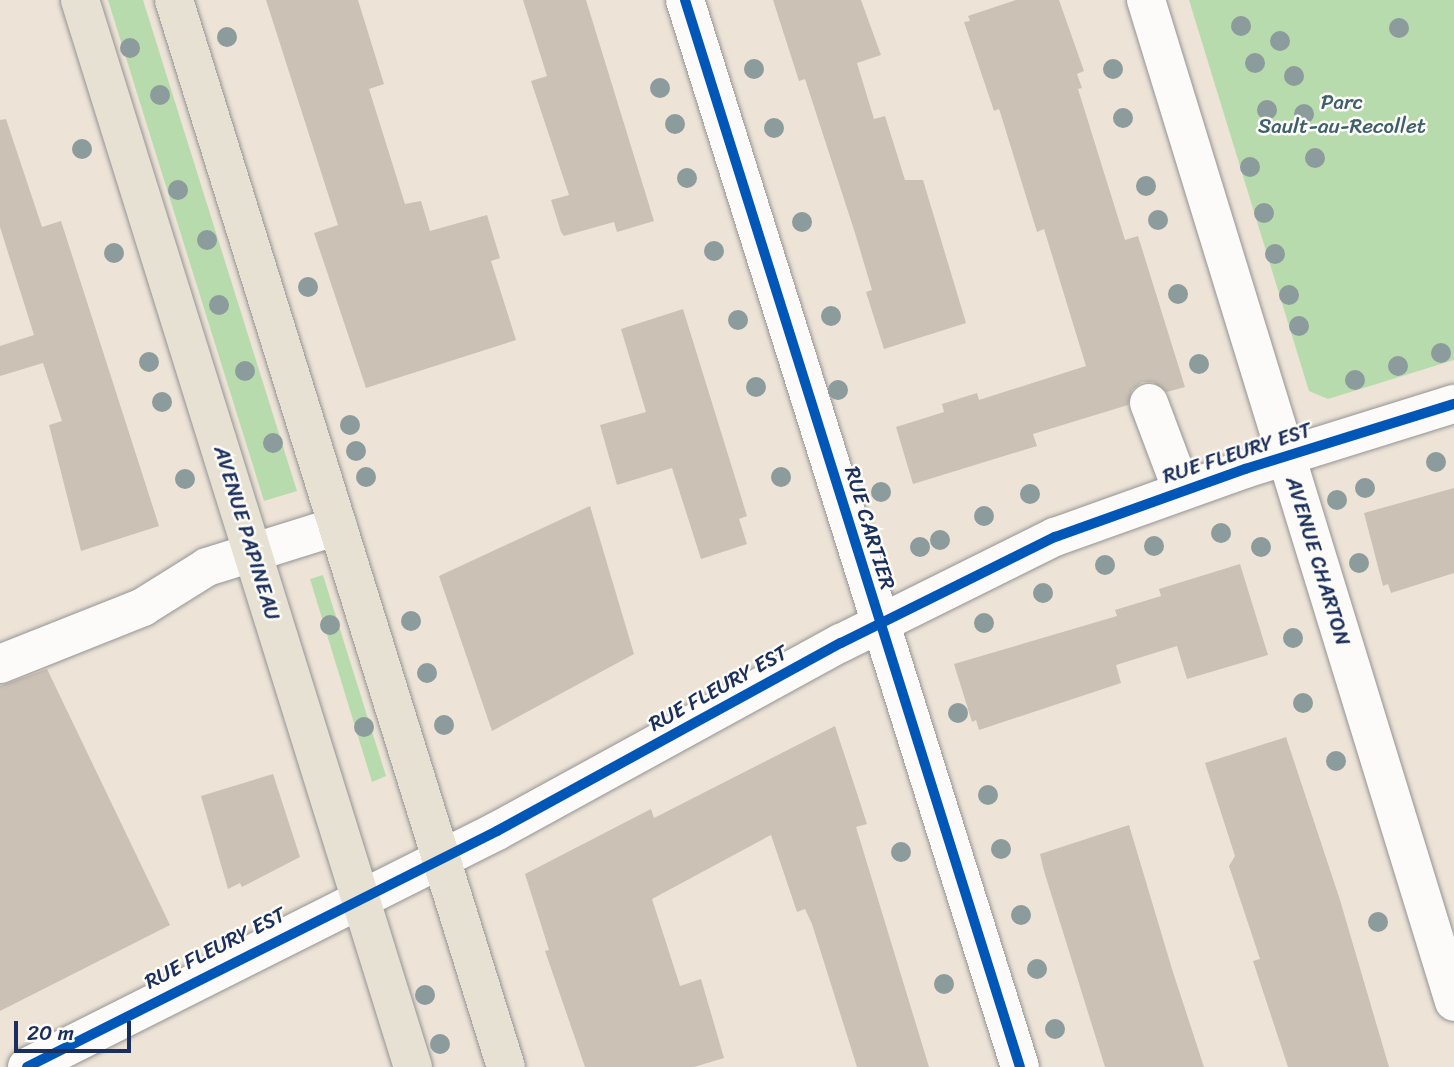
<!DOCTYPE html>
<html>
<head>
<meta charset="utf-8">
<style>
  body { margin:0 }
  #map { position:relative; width:1454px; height:1067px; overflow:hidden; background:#ede4d7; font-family:Sriracha,sans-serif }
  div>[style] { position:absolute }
  .green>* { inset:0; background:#b8dbae }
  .building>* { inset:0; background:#cbc1b4 }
  .roads { filter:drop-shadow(0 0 2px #959394) drop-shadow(0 0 2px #959394) }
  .minor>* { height:38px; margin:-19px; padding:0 19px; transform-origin:19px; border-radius:19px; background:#fcfbf9 }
  .major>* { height:38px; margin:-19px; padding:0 19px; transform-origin:19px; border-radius:19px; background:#e7e1d4 }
  .cycleway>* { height:10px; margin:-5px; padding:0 5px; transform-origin:5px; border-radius:5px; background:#0057b8 }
  .trees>* { width:20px; height:20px; margin:-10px; border-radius:50%; background:#8c9b9c }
  span { translate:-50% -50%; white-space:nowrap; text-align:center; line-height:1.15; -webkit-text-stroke:5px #fdfcf7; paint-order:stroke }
  .park-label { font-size:21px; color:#3d606c }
  .street-label { font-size:21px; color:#1b2f5e }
  .scale { position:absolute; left:14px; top:1021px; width:117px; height:32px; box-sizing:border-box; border:4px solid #1b2f5e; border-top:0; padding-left:9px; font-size:21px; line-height:24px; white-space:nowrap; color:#1b2f5e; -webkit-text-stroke:5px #fdfcf7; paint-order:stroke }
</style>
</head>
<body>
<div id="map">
  <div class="green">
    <div style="clip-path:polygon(108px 0,143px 0,297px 491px,264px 501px)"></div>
    <div style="clip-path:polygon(1189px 0,1454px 0,1454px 360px,1328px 399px,1309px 391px)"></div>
    <div style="clip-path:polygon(323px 575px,386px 776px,372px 782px,310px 579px)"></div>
  </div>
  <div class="building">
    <div style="clip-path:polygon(266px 0,358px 0,384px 84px,369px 89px,405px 204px,421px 201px,430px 231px,487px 215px,500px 258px,491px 261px,516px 340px,366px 388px,314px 233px,338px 225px)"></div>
    <div style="clip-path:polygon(523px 0,586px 0,654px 221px,617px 232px,614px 222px,564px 236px,561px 232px,551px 200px,569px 195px,531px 81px,547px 76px)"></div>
    <div style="clip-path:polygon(773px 0,861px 0,881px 55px,857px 63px,874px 119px,885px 116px,905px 180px,923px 180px,966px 323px,884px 349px,866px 292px,872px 290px,855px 233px,805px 79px,799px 81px)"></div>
    <div style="clip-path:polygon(1016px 0,1059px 0,1084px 71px,1077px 74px,1082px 88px,1078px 89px,1125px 240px,1138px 236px,1185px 387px,1167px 392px,1153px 382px,1142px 382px,1132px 390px,1128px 405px,1033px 434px,1037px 446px,913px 484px,896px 427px,944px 412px,942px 404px,977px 393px,979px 400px,1086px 366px,1044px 229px,1037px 232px,1001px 115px,999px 109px,994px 111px,964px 22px,970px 21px,968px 16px)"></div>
    <div style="clip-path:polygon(6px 119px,42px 227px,61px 221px,159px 526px,81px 551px,49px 425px,62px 421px,43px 363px,0 376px,0 346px,34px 335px,0 227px,0 120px)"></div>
    <div style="clip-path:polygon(683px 309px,747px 516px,739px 519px,747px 544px,701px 559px,672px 468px,617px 485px,600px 425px,646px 412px,621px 329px)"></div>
    <div style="clip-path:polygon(1454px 488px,1454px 573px,1391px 593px,1388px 584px,1383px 586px,1364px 513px)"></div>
    <div style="clip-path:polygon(590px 506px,634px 654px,492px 731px,439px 576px)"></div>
    <div style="clip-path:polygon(1240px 564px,1268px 655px,1187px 679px,1177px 646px,1116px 665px,1121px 683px,979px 730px,976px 720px,972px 722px,954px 664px,1117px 616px,1115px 610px,1161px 596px,1159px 589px)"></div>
    <div style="clip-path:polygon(47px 669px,170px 925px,0 1011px,0 686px)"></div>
    <div style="clip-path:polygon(835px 726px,867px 824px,856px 827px,929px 1067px,857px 1067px,812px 924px,805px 909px,797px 912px,771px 835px,652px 899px,680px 986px,701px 979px,724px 1058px,694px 1067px,585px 1067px,545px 951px,549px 950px,525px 874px,651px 809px,654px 818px)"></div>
    <div style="clip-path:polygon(1286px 737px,1340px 900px,1389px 1067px,1288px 1067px,1253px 961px,1260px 959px,1229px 866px,1235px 856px,1205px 763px)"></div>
    <div style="clip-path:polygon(273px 774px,300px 857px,242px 887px,240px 883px,228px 889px,201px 796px)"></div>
    <div style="clip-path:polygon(1129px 825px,1172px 969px,1204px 1067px,1105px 1067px,1044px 871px,1040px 854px)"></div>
  </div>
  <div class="roads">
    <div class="minor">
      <div style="left:685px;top:0;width:1118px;rotate:72.57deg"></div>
      <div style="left:1146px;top:0;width:1048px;rotate:72.91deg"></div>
      <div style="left:1149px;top:403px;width:94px;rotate:69.4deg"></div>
      <div style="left:0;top:664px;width:154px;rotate:-21.7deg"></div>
      <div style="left:143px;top:607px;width:75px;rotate:-32deg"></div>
      <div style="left:207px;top:567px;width:137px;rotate:-17.4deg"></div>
      <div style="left:27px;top:1067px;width:526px;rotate:-26.66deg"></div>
      <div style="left:497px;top:831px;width:392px;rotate:-28.7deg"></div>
      <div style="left:841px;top:643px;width:239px;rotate:-26.4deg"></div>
      <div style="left:1055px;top:537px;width:202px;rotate:-19.7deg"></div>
      <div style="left:1245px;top:469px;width:219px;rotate:-17.3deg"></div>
    </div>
    <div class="major">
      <div style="left:80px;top:0;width:1118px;rotate:72.67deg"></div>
      <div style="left:174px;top:0;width:1117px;rotate:72.72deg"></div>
    </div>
  </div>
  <div class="cycleway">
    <div style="left:685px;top:0;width:1118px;rotate:72.57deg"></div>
    <div style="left:27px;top:1067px;width:526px;rotate:-26.66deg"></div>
    <div style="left:497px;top:831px;width:392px;rotate:-28.7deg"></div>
    <div style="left:841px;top:643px;width:239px;rotate:-26.4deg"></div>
    <div style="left:1055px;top:537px;width:202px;rotate:-19.7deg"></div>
    <div style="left:1245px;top:469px;width:219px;rotate:-17.3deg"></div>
  </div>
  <div class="trees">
    <div style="left:1241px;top:26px"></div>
    <div style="left:1399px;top:28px"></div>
    <div style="left:227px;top:37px"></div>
    <div style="left:1280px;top:41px"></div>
    <div style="left:130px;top:48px"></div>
    <div style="left:1255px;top:63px"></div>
    <div style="left:754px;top:69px"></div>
    <div style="left:1113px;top:69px"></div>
    <div style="left:1294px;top:76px"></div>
    <div style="left:660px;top:88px"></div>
    <div style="left:160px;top:95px"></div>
    <div style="left:1267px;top:110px"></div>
    <div style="left:1304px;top:114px"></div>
    <div style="left:1123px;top:118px"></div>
    <div style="left:675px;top:124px"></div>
    <div style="left:774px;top:128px"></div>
    <div style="left:82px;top:149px"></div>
    <div style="left:1315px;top:158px"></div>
    <div style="left:1250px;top:167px"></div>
    <div style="left:687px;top:178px"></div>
    <div style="left:1146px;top:186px"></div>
    <div style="left:178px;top:190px"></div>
    <div style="left:1264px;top:213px"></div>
    <div style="left:1158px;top:220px"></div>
    <div style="left:802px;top:222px"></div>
    <div style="left:207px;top:240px"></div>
    <div style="left:714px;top:251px"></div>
    <div style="left:114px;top:253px"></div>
    <div style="left:1275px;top:254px"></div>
    <div style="left:308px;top:287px"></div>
    <div style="left:1178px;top:294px"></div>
    <div style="left:1289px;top:295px"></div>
    <div style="left:219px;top:305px"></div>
    <div style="left:831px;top:316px"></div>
    <div style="left:738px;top:320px"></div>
    <div style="left:1299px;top:326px"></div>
    <div style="left:1441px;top:353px"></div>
    <div style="left:149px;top:362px"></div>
    <div style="left:1199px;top:364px"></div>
    <div style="left:1398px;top:366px"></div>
    <div style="left:245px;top:371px"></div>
    <div style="left:1355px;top:380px"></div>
    <div style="left:756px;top:387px"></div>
    <div style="left:838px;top:390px"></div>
    <div style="left:162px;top:402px"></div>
    <div style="left:350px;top:425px"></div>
    <div style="left:273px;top:443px"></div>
    <div style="left:356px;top:451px"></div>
    <div style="left:1436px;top:462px"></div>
    <div style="left:366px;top:477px"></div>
    <div style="left:781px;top:477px"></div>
    <div style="left:185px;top:479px"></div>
    <div style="left:1365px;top:488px"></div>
    <div style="left:881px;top:492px"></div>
    <div style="left:1030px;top:494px"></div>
    <div style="left:1337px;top:500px"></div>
    <div style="left:984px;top:516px"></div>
    <div style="left:1221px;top:533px"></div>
    <div style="left:940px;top:540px"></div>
    <div style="left:1154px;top:546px"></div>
    <div style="left:920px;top:547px"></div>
    <div style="left:1261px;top:547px"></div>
    <div style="left:1359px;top:563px"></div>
    <div style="left:1105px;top:565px"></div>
    <div style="left:1043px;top:593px"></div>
    <div style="left:411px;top:621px"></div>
    <div style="left:984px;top:623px"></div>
    <div style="left:330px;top:625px"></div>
    <div style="left:1293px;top:638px"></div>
    <div style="left:427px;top:673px"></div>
    <div style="left:1303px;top:703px"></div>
    <div style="left:958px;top:713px"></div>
    <div style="left:444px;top:725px"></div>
    <div style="left:364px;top:727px"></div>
    <div style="left:1336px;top:761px"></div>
    <div style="left:988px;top:795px"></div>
    <div style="left:1001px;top:849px"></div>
    <div style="left:901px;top:852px"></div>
    <div style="left:1021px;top:915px"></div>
    <div style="left:1378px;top:922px"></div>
    <div style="left:1037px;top:969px"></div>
    <div style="left:944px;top:984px"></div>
    <div style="left:425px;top:995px"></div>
    <div style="left:1055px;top:1029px"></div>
    <div style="left:440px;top:1044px"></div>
  </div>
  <div class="park-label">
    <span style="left:1342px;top:114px">Parc<br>Sault-au-Recollet</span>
  </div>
  <div class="street-label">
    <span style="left:1237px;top:453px;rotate:-18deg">RUE FLEURY EST</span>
    <span style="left:870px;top:528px;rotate:73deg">RUE CARTIER</span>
    <span style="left:247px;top:533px;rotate:73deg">AVENUE PAPINEAU</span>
    <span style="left:1318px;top:561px;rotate:73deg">AVENUE CHARTON</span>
    <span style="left:718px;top:688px;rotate:-29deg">RUE FLEURY EST</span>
    <span style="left:215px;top:948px;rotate:-27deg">RUE FLEURY EST</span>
  </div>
  <div class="scale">20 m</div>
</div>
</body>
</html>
